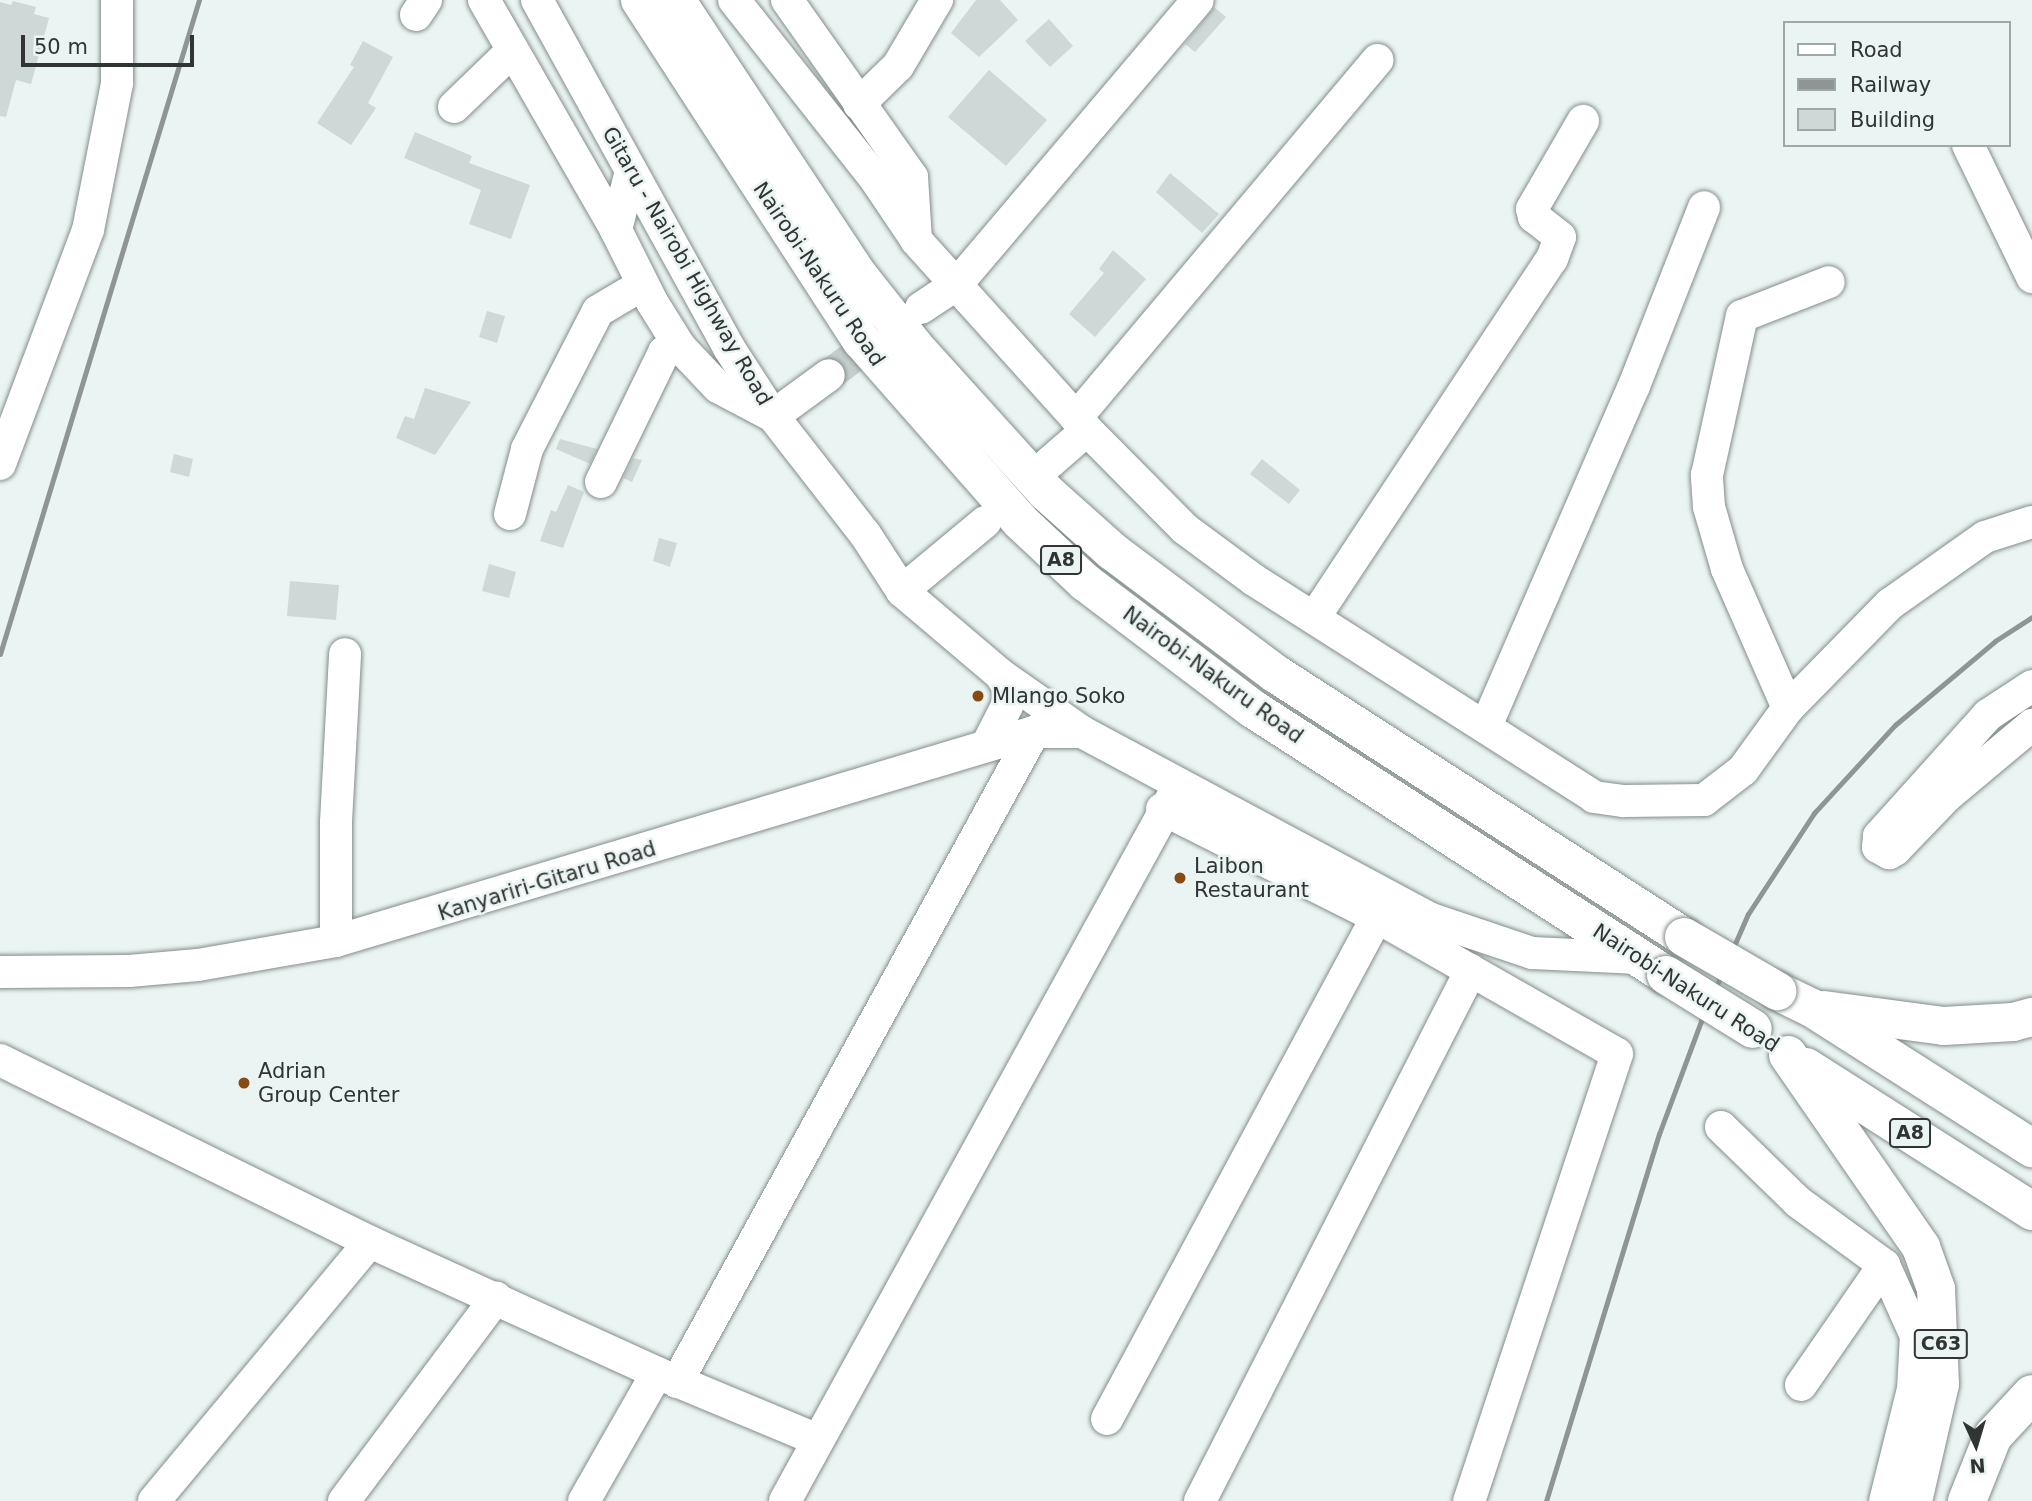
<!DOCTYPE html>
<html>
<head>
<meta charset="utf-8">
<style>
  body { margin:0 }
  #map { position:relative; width:2032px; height:1501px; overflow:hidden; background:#eaf4f2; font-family:"DejaVu Sans",sans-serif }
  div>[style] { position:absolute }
  .building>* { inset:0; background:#ced8d6 }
  .minor-tunnel>* { height:32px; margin-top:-16px; transform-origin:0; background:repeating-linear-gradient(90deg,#c5cecc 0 32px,transparent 0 48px) }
  .roads { filter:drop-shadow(0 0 2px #838d8b) drop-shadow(0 0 2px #838d8b) }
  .minor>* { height:32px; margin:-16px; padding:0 16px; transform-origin:16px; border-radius:16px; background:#fff }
  .highway>* { height:38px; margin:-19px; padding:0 19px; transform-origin:19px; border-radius:19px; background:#fff }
  .rail>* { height:5px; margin:-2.5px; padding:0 2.5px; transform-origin:2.5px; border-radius:2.5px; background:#8e9594 }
  .bridges { filter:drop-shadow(0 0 2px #838d8b) drop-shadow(0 0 2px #838d8b) }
  .highway-bridge>* { height:38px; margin:-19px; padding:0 19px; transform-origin:19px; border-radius:19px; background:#fff }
  .dots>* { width:19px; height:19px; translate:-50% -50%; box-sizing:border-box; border:4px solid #eaf4f2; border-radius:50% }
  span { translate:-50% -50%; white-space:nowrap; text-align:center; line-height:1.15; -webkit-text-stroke:5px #eaf4f2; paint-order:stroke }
  .shield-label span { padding:2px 5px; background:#eaf4f2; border:2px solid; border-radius:5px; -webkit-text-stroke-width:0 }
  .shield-label { font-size:19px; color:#303433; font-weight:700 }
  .street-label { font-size:21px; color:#303433 }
  .poi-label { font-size:21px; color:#303433 }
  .left { translate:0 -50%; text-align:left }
  .legend { position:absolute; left:1783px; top:21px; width:228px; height:126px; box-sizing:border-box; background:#eaf4f2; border:2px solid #a0a7a6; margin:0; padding:9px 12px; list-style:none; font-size:21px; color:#303433 }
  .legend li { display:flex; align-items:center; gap:14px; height:35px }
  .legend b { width:35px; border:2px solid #a0a7a6 }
  .north { position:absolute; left:1941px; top:1410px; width:70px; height:70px; -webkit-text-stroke:5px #eaf4f2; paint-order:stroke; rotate:176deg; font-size:19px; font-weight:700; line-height:28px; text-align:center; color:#303433 }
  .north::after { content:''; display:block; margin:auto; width:24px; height:32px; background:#303433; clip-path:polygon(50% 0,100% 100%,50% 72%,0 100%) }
  .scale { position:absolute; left:21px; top:35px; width:173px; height:32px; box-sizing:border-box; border:4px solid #303433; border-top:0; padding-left:9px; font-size:21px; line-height:24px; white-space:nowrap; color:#303433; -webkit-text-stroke:5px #eaf4f2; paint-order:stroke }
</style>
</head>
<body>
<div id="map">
  <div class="building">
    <div style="clip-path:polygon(976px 0,1000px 0,1018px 20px,979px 57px,951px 33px)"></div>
    <div style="clip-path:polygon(13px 1px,36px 7px,34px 14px,49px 18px,31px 84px,16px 80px,6px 117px,0 116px,0 2px,11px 5px)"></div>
    <div style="clip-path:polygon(1214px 7px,1226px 17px,1195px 52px,1185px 44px)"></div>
    <div style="clip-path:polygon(1049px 19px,1073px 46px,1050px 67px,1025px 41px)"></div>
    <div style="clip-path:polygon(363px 41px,393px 57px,368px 103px,376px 108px,351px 145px,317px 123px,354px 67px,350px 65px)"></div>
    <div style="clip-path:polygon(989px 70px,1047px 120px,1006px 166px,948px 117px)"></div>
    <div style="clip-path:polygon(415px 132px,472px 156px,469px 163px,530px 185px,511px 239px,469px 224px,481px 190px,404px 158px)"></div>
    <div style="clip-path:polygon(1170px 173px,1219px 214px,1202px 233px,1156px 192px)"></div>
    <div style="clip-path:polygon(1113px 250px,1146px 279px,1095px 337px,1069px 314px,1104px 273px,1099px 269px)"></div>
    <div style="clip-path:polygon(487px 311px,505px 316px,497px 343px,479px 337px)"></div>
    <div style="clip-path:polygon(425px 388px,471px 402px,435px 455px,396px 438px,405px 416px,414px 419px)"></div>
    <div style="clip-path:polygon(560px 439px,597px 449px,590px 464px,556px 449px)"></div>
    <div style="clip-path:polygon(174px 454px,193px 459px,189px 477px,170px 472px)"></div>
    <div style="clip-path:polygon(633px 458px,642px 460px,632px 482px,623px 478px)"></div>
    <div style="clip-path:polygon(1262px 459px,1300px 490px,1289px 504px,1250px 474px)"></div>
    <div style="clip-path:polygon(568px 485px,584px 492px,563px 548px,540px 541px,551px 510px,556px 512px)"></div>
    <div style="clip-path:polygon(659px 538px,677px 543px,670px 567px,653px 561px)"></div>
    <div style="clip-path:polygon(489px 564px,516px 572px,509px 598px,482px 591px)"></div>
    <div style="clip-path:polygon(290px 581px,339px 585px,336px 620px,287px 616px)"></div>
  </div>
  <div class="minor-tunnel">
    <div style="left:829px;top:375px;width:69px;rotate:-36.7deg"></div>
  </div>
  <div class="roads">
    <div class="minor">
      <div style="left:484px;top:0;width:265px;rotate:60.1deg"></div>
      <div style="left:537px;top:0;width:397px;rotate:61.1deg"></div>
      <div style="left:729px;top:348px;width:81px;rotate:57.1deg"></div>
      <div style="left:773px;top:416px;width:150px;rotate:52.1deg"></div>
      <div style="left:865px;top:534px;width:68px;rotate:57deg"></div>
      <div style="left:902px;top:591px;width:130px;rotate:40.3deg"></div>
      <div style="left:1001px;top:675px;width:99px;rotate:35.1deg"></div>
      <div style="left:1082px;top:732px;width:396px;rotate:28.2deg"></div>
      <div style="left:1431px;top:919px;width:107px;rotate:18.6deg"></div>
      <div style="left:1532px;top:953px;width:107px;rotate:2.7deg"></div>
      <div style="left:734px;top:0;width:229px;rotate:51.7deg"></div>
      <div style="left:876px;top:180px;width:70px;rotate:56.1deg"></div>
      <div style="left:787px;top:0;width:217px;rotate:54.8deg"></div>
      <div style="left:912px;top:177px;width:63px;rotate:86.4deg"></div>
      <div style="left:916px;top:240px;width:256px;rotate:48deg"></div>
      <div style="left:1087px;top:430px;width:50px;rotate:139deg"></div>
      <div style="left:416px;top:15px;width:18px;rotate:-56deg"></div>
      <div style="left:859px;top:104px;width:54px;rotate:-44.3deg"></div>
      <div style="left:898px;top:66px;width:77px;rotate:-59.4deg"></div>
      <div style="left:454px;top:107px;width:79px;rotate:-44deg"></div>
      <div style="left:1968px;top:145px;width:147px;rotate:64.1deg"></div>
      <div style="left:631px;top:171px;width:61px;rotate:104.3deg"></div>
      <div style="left:616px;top:230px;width:80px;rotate:63.4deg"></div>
      <div style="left:652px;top:302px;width:53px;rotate:58.1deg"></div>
      <div style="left:680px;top:347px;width:55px;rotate:46.5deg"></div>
      <div style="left:718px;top:387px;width:60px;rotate:27.8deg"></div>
      <div style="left:921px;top:308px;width:43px;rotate:-33.7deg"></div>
      <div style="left:957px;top:284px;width:372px;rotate:-49.7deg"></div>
      <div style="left:773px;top:416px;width:69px;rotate:-36.2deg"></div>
      <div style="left:1076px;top:418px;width:468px;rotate:-49.9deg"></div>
      <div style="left:1087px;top:430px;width:139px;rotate:45.3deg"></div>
      <div style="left:1185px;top:529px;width:86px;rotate:36.5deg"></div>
      <div style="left:1254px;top:580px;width:403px;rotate:32.5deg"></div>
      <div style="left:1594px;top:797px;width:30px;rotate:8deg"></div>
      <div style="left:1624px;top:801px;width:80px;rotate:-0.7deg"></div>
      <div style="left:1704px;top:800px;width:49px;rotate:-37.6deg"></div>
      <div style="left:1743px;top:770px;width:77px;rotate:-54deg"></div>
      <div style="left:1788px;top:708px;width:146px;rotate:-45.6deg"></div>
      <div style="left:1890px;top:604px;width:116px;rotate:-35.2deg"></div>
      <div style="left:1985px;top:537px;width:49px;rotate:-17.7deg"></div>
      <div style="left:0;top:464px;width:250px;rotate:-69.4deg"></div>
      <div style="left:88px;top:230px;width:150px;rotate:-78.8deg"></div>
      <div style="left:117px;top:83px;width:83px;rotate:-90deg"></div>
      <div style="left:601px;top:482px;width:144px;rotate:-64.1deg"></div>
      <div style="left:664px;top:352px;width:17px;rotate:-17deg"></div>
      <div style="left:510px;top:514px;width:67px;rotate:-75.3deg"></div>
      <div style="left:527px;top:449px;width:155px;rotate:-62.8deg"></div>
      <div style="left:598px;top:311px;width:51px;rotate:-30.6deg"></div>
      <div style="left:902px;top:591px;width:108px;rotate:-39.7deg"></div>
      <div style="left:1314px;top:618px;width:431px;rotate:-56.5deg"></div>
      <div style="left:1552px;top:259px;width:23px;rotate:-70deg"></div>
      <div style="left:1560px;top:237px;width:33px;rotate:-142deg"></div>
      <div style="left:1534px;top:217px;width:8px;rotate:-104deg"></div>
      <div style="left:1532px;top:209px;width:102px;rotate:-59.9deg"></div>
      <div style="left:2032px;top:686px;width:53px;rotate:146.6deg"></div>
      <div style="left:1988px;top:715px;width:163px;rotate:132deg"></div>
      <div style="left:1879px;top:836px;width:11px;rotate:95deg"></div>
      <div style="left:1878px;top:847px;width:13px;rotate:29deg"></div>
      <div style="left:1889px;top:853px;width:7px;rotate:-27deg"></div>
      <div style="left:1895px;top:850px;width:75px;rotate:-46.1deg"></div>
      <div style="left:1947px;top:796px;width:111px;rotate:-39.9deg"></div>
      <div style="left:1788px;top:708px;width:152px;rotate:-113.7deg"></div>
      <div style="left:1727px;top:569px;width:65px;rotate:-106.2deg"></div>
      <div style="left:1709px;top:507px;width:32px;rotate:-94deg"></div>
      <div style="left:1707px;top:475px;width:163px;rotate:-77.6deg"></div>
      <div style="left:1742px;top:316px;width:93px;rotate:-21.3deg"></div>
      <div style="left:1486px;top:726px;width:371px;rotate:-66.5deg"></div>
      <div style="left:1634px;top:386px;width:192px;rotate:-68.6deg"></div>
      <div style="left:987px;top:745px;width:44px;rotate:-62.9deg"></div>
      <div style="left:1007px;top:706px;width:17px;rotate:-83deg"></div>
      <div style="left:1009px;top:689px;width:16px;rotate:-120deg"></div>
      <div style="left:1162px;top:809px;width:241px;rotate:26.7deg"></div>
      <div style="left:1377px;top:917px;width:276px;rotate:29.7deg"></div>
      <div style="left:1617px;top:1054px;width:471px;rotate:108.3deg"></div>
      <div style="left:336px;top:941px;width:119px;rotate:-90deg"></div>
      <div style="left:336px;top:822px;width:168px;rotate:-86.9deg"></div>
      <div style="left:0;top:972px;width:129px;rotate:-0.4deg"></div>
      <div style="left:129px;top:971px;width:69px;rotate:-5deg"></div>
      <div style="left:198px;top:965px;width:140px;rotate:-9.9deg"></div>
      <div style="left:336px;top:941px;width:729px;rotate:-16.67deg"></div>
      <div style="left:1034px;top:732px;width:48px"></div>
      <div style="left:0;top:1060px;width:412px;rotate:26.2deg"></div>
      <div style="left:370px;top:1242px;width:315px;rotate:24.5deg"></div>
      <div style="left:657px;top:1373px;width:174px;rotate:22.6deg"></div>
      <div style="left:1721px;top:1127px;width:107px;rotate:44.2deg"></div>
      <div style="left:1798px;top:1202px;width:107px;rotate:36.2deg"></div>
      <div style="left:1884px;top:1265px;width:78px;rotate:65.7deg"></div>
      <div style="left:1916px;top:1336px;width:53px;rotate:93.2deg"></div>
      <div style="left:1913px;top:1389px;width:115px;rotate:104deg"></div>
      <div style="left:677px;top:1382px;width:742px;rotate:-61.22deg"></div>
      <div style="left:1801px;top:1385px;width:146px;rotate:-55.3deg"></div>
      <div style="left:1107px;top:1419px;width:570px;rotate:-61.73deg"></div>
      <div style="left:154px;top:1501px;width:337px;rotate:-50.2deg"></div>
      <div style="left:344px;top:1501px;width:254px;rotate:-53.2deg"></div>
      <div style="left:584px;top:1501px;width:147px;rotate:-60.3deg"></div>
      <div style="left:785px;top:1501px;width:807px;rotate:-61.18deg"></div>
      <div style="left:1200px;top:1501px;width:596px;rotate:-62.96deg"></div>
    </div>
    <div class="highway">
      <div style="left:640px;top:0;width:406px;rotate:57deg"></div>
      <div style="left:861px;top:340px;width:242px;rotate:48.7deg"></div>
      <div style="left:1021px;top:522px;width:88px;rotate:43.2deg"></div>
      <div style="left:1085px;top:582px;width:211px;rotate:37.1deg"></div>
      <div style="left:1253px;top:709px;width:491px;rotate:32.8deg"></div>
      <div style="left:676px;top:0;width:331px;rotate:56.5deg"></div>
      <div style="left:859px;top:276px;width:90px;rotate:51.7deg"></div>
      <div style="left:915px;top:347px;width:195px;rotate:47.9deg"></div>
      <div style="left:1046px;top:492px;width:89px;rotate:41.8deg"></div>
      <div style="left:1112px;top:551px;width:205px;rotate:36.9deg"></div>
      <div style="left:1276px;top:674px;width:485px;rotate:32.8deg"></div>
      <div style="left:1777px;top:991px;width:39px;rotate:26deg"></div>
      <div style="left:1812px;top:1008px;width:261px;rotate:32.5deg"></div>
      <div style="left:1824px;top:1010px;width:121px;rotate:7.6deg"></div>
      <div style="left:1944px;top:1026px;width:69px;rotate:-3.3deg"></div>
      <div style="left:2013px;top:1022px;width:20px;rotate:-15deg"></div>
      <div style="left:1788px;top:1055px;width:234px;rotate:55.3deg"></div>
      <div style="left:1921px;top:1247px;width:45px;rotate:70.3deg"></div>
      <div style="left:1936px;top:1289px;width:95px;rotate:87.6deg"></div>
      <div style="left:1940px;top:1384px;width:120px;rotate:103deg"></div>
      <div style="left:1806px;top:1067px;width:268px;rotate:32.5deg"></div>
      <div style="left:1967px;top:1501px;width:70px;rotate:-68.2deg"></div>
      <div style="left:1993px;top:1436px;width:57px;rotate:-47.1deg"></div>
    </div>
  </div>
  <div class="rail">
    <div style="left:0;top:654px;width:684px;rotate:-73.08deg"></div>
    <div style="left:1546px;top:1501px;width:384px;rotate:-72.9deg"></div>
    <div style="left:1659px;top:1134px;width:121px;rotate:-69.6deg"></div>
    <div style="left:1701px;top:1021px;width:117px;rotate:-66.3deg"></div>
    <div style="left:1748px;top:914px;width:121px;rotate:-56.8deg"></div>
    <div style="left:1814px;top:813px;width:120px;rotate:-47.4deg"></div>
    <div style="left:1895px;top:725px;width:131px;rotate:-40deg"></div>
    <div style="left:1995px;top:641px;width:44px;rotate:-33deg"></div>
  </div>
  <div class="bridges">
    <div class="highway-bridge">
      <div style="left:1684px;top:937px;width:108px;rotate:30.1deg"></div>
      <div style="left:1666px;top:975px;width:102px;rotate:31.8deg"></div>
    </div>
  </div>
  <div class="dots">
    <div style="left:978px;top:696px;background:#894913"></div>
    <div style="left:1180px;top:878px;background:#894913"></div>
    <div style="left:244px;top:1083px;background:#894913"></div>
  </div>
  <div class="shield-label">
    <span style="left:1061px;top:560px">A8</span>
    <span style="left:1910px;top:1133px">A8</span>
    <span style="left:1941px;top:1344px">C63</span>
  </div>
  <div class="street-label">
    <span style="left:687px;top:266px;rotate:60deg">Gitaru - Nairobi Highway Road</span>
    <span style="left:819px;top:274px;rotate:56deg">Nairobi-Nakuru Road</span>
    <span style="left:1213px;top:675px;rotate:36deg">Nairobi-Nakuru Road</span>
    <span style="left:547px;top:881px;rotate:-17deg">Kanyariri-Gitaru Road</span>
    <span style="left:1686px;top:988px;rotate:33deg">Nairobi-Nakuru Road</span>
  </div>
  <div class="poi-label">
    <span class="left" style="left:992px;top:696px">Mlango Soko</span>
    <span class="left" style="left:1194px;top:878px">Laibon<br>Restaurant</span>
    <span class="left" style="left:258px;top:1083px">Adrian<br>Group Center</span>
  </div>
  <ul class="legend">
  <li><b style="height:9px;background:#fff"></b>Road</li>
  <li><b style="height:9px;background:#8e9594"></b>Railway</li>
  <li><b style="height:19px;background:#ced8d6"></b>Building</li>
  </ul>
  <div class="north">N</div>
  <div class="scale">50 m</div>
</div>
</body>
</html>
